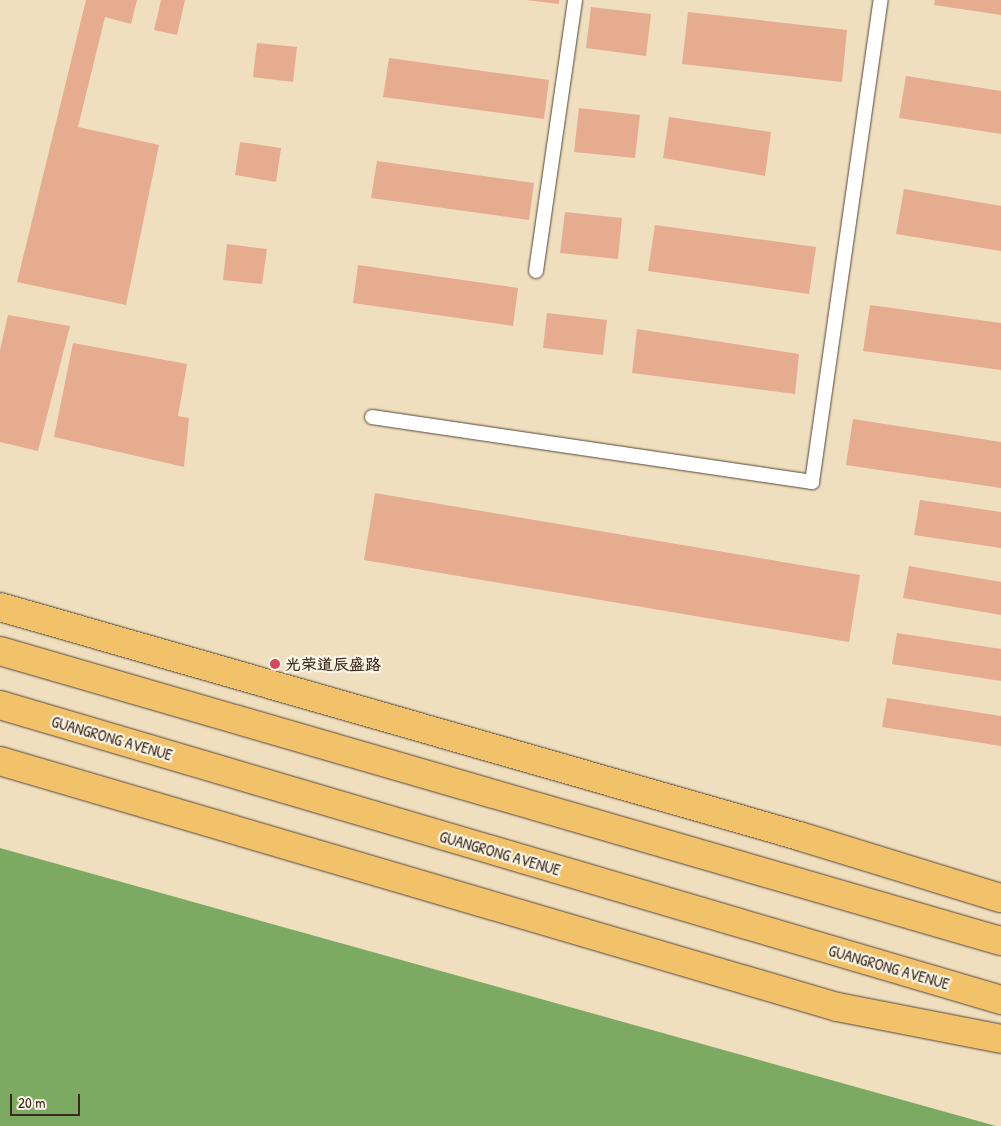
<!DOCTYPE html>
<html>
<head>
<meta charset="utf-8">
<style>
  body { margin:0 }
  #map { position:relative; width:1001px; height:1126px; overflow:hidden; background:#f0dfbe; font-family:"Patrick Hand","LXGW WenKai TC",sans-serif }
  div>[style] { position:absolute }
  .forest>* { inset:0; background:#7caa63 }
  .building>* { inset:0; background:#e6ac90 }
  .roads { filter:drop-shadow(0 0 1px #564536) drop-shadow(0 0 1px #564536) }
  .service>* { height:14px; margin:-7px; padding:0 7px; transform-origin:7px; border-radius:7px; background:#fff }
  .primary>* { height:28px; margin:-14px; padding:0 14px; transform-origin:14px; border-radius:14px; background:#f2c26a }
  .dots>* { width:14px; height:14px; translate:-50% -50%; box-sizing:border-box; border:2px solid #fcf5e5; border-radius:50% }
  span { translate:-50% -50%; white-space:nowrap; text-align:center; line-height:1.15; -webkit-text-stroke:4.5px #fcf5e5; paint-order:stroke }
  .poi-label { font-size:16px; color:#3b2a1e; font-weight:700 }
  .left { translate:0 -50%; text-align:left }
  .street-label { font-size:16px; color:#3b2a1e }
  .scale { position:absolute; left:10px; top:1094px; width:70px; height:22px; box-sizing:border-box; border:2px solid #3b2a1e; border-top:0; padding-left:6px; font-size:15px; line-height:18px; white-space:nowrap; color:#3b2a1e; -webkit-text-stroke:4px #fcf5e5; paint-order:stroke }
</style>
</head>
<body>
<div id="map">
  <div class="forest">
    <div style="clip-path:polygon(0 848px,996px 1126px,0 1126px)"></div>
  </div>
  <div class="building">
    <div style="clip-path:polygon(86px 0,137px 0,131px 24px,105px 17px,78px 127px,159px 145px,126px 305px,17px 282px)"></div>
    <div style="clip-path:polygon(161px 0,185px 0,177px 35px,154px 30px)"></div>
    <div style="clip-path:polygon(526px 0,559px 0,559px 4px)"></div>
    <div style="clip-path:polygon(935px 0,1001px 0,1001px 15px,934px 5px)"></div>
    <div style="clip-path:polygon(591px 7px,651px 14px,646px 56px,586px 48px)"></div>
    <div style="clip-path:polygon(688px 12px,847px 30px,842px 82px,682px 64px)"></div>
    <div style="clip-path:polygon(257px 43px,297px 47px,293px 82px,253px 77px)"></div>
    <div style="clip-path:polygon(389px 58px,549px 80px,544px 119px,383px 97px)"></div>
    <div style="clip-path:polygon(906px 76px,1001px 91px,1001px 134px,899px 118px)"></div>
    <div style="clip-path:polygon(579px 108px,640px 115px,635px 158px,574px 152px)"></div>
    <div style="clip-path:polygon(669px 117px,771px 132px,765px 176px,663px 158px)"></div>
    <div style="clip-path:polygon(240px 142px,281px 148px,276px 182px,235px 175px)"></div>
    <div style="clip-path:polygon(377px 161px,534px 183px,529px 220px,371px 198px)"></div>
    <div style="clip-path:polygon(904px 189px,1001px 206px,1001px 251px,896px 234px)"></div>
    <div style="clip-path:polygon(565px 212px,622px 218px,618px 259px,560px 253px)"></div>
    <div style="clip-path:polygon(655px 225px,816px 247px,809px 294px,648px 271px)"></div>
    <div style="clip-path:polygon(227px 244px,267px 249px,262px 284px,223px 280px)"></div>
    <div style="clip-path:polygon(358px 265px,518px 288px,513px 326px,353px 303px)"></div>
    <div style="clip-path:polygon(870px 305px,1001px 323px,1001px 370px,863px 351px)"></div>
    <div style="clip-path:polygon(547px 313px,607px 320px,603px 355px,543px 348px)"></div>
    <div style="clip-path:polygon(8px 315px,70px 326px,38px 451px,0 442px,0 350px)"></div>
    <div style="clip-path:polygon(637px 329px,799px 354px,795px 394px,632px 373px)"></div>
    <div style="clip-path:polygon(73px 343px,187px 364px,178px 416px,189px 418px,184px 467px,54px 437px)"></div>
    <div style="clip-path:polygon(853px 419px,1001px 442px,1001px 488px,846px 465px)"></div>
    <div style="clip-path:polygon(375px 493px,860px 575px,849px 642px,364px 560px)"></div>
    <div style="clip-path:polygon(920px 500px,1001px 512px,1001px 548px,914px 535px)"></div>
    <div style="clip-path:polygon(909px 566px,1001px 582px,1001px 615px,903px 598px)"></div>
    <div style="clip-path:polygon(897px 633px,1001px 649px,1001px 681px,892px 664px)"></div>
    <div style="clip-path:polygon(887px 698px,1001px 716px,1001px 746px,882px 727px)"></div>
  </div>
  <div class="roads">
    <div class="service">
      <div style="left:536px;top:271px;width:274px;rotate:-81.8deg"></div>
      <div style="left:372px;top:417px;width:445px;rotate:8.4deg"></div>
      <div style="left:812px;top:482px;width:487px;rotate:-81.9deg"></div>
    </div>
    <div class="primary">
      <div style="left:0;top:607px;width:831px;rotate:15.99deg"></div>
      <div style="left:799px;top:836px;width:211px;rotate:17.1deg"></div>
      <div style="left:0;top:651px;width:1042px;rotate:16.16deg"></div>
      <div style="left:0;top:705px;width:1044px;rotate:16.42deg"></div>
      <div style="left:0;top:761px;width:872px;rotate:16.38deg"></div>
      <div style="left:837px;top:1007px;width:167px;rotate:11deg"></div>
    </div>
  </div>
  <div class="dots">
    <div style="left:275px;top:664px;background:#d1495b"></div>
  </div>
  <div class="poi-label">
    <span class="left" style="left:285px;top:664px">光荣道辰盛路</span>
  </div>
  <div class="street-label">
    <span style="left:112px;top:738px;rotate:16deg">GUANGRONG AVENUE</span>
    <span style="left:500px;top:853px;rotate:16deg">GUANGRONG AVENUE</span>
    <span style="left:889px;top:967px;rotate:16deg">GUANGRONG AVENUE</span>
  </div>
  <div class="scale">20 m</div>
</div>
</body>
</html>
